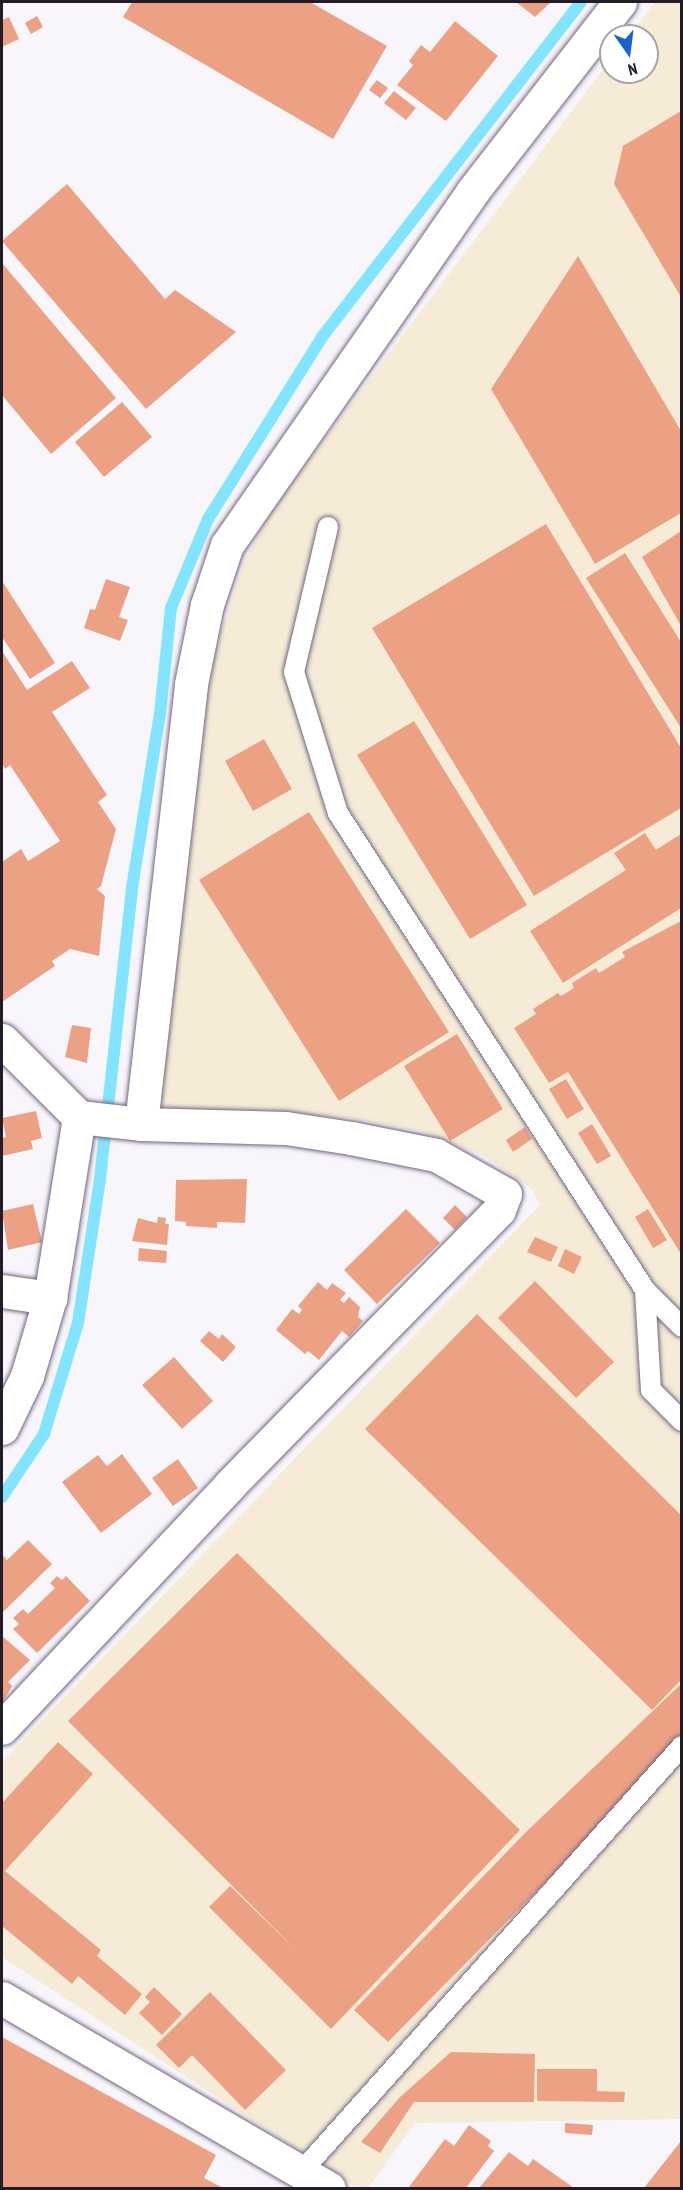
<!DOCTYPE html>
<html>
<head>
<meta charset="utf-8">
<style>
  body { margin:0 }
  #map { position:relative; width:683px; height:2190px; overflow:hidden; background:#f8f5fb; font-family:"PT Sans Narrow",sans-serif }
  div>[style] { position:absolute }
  .industrial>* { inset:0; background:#f5ebd6 }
  .stream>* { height:12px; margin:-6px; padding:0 6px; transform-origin:6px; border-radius:6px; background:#83e4ff }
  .building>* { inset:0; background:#eda184 }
  .roads { filter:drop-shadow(0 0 2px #736683) drop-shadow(0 0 2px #736683) }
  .service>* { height:20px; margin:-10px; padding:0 10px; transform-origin:10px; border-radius:10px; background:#fff }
  .minor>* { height:33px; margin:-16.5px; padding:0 16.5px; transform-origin:16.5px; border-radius:16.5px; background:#fff }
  span { translate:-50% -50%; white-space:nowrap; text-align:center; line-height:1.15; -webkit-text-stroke:5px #fff; paint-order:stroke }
  .frame { position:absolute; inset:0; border:3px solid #211c28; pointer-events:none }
  .north { position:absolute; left:599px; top:24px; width:60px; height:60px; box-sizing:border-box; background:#fff; border:2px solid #a6a4a9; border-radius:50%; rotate:166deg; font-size:16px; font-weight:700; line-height:24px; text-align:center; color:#211c28 }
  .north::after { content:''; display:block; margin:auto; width:21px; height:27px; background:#1a62cd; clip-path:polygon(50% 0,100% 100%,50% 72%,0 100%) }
</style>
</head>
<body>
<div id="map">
  <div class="industrial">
    <div style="clip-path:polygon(655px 2px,681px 2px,681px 2119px,415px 2123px,368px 2188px,357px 2188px,2px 1957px,2px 1762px,540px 1205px,532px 1189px,484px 1156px,421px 1131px,344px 1117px,159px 1112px,212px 661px,244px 562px,274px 506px,611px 59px,611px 72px,647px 72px,647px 36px,629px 36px)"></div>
  </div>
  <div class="stream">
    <div style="left:2px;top:1497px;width:76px;rotate:-56.3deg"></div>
    <div style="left:44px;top:1434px;width:116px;rotate:-73deg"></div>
    <div style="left:78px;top:1323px;width:146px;rotate:-81.3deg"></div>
    <div style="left:100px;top:1179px;width:293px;rotate:-83.7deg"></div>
    <div style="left:132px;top:888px;width:176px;rotate:-80.9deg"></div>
    <div style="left:160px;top:714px;width:107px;rotate:-84.1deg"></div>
    <div style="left:171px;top:608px;width:96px;rotate:-67.4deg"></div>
    <div style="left:208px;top:519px;width:215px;rotate:-57.9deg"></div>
    <div style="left:322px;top:337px;width:423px;rotate:-52.3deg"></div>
  </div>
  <div class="building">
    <div style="clip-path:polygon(132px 2px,310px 2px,387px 46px,333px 139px,123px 17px)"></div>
    <div style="clip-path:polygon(516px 2px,551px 2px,535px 17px)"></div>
    <div style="clip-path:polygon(37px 16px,43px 27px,31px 34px,25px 23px)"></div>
    <div style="clip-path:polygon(9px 17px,19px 39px,2px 47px,2px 20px)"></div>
    <div style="clip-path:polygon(455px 21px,498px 56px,446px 121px,397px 85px,413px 65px,409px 61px,421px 45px,430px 52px)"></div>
    <div style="clip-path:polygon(377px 80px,388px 88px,380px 98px,369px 90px)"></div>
    <div style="clip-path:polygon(394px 91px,416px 108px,406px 120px,384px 103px)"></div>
    <div style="clip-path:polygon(681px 111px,681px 297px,614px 184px,623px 146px)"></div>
    <div style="clip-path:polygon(67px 184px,165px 299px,175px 290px,236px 332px,146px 409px,2px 241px)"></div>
    <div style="clip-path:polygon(578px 256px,681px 431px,681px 513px,595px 564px,491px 389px)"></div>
    <div style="clip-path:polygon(2px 263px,116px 398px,51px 454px,2px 395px)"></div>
    <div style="clip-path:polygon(122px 402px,152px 437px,104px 477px,75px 442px)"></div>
    <div style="clip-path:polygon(546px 524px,681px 748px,681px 808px,534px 896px,372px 628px)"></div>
    <div style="clip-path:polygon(681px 531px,681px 626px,642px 557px)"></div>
    <div style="clip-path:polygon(625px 553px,681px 642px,681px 728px,586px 578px)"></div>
    <div style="clip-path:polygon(106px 579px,130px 587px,119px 617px,128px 620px,120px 641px,84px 628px,90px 609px,95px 610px)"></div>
    <div style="clip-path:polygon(2px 581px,55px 663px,30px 679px,2px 637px)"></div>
    <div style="clip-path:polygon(2px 651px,27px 690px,72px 661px,90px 688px,52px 712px,107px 795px,98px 802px,116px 829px,101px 886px,97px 889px,105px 896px,99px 956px,70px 949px,52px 961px,55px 966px,2px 1002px,2px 862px,21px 849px,28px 861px,60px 841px,10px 765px,5px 769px,2px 763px)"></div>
    <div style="clip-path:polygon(414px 721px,527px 905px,470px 939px,357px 755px)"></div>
    <div style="clip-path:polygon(264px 739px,292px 789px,253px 811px,225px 761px)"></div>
    <div style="clip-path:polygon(309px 812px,449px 1032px,339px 1101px,199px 880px)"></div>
    <div style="clip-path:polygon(645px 833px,656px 850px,681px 834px,681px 908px,563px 983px,530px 931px,626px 870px,614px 853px)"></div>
    <div style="clip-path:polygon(681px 921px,681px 1254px,568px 1072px,549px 1083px,514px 1028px,536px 1014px,533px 1009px,558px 993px,561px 996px,574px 988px,572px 983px,596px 968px,599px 973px,625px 957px,622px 952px)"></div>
    <div style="clip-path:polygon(72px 1025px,91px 1028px,87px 1063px,65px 1057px)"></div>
    <div style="clip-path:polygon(457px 1034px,503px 1109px,450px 1141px,404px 1066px)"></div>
    <div style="clip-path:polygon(566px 1079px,584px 1109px,567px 1119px,549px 1089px)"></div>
    <div style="clip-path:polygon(36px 1111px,42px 1138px,31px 1141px,33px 1149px,2px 1156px,2px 1138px,6px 1137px,2px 1118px)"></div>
    <div style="clip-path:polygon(592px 1124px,611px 1156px,597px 1164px,578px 1133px)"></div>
    <div style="clip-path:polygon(525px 1127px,532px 1139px,513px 1152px,506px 1140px)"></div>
    <div style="clip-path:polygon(247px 1179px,245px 1223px,217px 1222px,217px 1228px,186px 1226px,186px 1222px,175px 1221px,176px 1180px)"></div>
    <div style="clip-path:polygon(33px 1204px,42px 1242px,8px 1250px,2px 1211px)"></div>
    <div style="clip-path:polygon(455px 1205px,467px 1217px,455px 1230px,443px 1218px)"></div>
    <div style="clip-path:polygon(406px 1209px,440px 1243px,377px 1304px,344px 1270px)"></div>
    <div style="clip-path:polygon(648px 1209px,667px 1240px,653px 1248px,635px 1217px)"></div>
    <div style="clip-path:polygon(158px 1217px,166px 1218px,165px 1224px,169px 1224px,167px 1245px,132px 1241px,138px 1218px,157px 1223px)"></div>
    <div style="clip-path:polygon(535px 1237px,558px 1247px,551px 1262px,527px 1252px)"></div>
    <div style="clip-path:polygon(139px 1248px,167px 1251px,166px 1263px,138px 1261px)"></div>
    <div style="clip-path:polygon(565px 1249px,582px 1257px,574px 1274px,558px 1266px)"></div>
    <div style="clip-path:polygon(535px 1281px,614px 1362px,576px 1398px,498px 1318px)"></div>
    <div style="clip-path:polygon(318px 1282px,327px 1290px,332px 1283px,346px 1293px,340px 1300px,344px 1303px,349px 1297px,360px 1307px,358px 1317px,363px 1321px,349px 1337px,342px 1331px,319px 1360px,308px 1351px,305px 1354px,276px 1330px,292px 1309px,299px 1314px,302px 1310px,298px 1306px)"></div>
    <div style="clip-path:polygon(477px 1314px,681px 1515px,681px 1680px,652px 1710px,365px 1429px)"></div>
    <div style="clip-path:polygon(209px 1331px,219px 1339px,222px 1334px,236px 1347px,223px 1362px,200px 1341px)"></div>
    <div style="clip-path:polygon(174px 1357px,213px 1401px,182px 1429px,142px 1385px)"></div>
    <div style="clip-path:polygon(122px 1454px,152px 1494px,101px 1533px,62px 1482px,98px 1455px,107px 1466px)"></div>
    <div style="clip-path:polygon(178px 1459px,198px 1488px,173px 1506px,152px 1478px)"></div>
    <div style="clip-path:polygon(28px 1540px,52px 1564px,2px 1613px,2px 1554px,7px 1560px)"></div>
    <div style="clip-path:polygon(237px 1553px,520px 1830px,331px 2029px,209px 1907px,230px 1886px,298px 1952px,68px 1721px)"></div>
    <div style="clip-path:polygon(57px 1576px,62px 1580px,66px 1576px,90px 1601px,37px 1653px,13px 1629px,19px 1624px,13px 1618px,23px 1609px,28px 1614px,55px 1588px,50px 1583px)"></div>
    <div style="clip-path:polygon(2px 1636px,30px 1660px,8px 1682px,12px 1686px,2px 1703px)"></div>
    <div style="clip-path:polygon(681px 1684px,681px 1745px,388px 2042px,354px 2010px,524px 1834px)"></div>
    <div style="clip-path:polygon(58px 1742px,93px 1774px,5px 1871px,101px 1950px,97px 1956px,142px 1994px,125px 2015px,78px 1976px,72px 1984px,2px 1926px,2px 1803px)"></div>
    <div style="clip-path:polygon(154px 1987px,182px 2014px,162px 2035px,139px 2013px,150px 2002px,145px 1997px)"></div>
    <div style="clip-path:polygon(210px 1992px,286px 2070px,245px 2110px,192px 2055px,179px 2068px,156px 2045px)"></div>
    <div style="clip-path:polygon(2px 2037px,216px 2155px,204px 2178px,223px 2188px,2px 2188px)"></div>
    <div style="clip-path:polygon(451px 2052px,535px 2054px,534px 2102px,414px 2102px,380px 2153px,361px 2142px,400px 2097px)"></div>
    <div style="clip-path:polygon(537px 2069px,597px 2069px,597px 2091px,625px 2092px,624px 2102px,537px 2101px)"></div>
    <div style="clip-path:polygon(565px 2123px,593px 2125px,592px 2135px,565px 2133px)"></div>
    <div style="clip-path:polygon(469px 2125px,491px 2141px,488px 2146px,494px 2151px,466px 2188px,409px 2187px,445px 2139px,454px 2146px)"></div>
    <div style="clip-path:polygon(681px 2141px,681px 2188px,644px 2188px)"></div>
    <div style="clip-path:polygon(509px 2152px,528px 2166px,533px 2159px,574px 2188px,479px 2188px)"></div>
  </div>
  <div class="roads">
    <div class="service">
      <div style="left:328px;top:527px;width:149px;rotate:103.2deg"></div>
      <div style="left:294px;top:672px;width:148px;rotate:72.7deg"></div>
      <div style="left:338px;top:813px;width:567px;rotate:57.23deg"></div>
      <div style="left:645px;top:1290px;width:52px;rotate:45deg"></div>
      <div style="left:645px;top:1290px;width:100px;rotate:86.6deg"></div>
      <div style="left:651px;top:1390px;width:44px;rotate:45deg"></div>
      <div style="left:302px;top:2171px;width:570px;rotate:-48.2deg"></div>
    </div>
    <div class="minor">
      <div style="left:2px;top:1040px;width:109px;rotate:45deg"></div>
      <div style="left:79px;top:1117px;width:62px;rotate:6.4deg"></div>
      <div style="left:141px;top:1124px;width:145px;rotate:1.6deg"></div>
      <div style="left:286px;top:1128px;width:66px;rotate:8.7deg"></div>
      <div style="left:351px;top:1138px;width:87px;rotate:11.3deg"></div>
      <div style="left:436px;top:1155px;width:79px;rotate:29.5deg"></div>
      <div style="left:505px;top:1194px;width:17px;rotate:111deg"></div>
      <div style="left:499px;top:1210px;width:385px;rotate:134.4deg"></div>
      <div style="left:230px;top:1485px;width:333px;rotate:133.2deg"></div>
      <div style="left:141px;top:1124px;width:443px;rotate:-83.5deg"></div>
      <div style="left:191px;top:684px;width:81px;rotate:-78.6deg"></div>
      <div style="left:207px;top:605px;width:63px;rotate:-71.6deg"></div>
      <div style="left:227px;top:545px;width:430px;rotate:-55.2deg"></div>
      <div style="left:472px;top:192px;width:241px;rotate:-52.1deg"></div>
      <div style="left:2px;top:1291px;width:49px;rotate:8.3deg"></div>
      <div style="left:2px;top:1428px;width:58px;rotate:-64.3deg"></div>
      <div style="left:27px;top:1376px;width:81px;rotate:-73.6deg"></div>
      <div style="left:50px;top:1298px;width:183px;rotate:-80.9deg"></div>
      <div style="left:2px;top:1998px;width:378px;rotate:30.2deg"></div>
    </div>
  </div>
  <div class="frame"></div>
  <div class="north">N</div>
</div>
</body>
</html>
